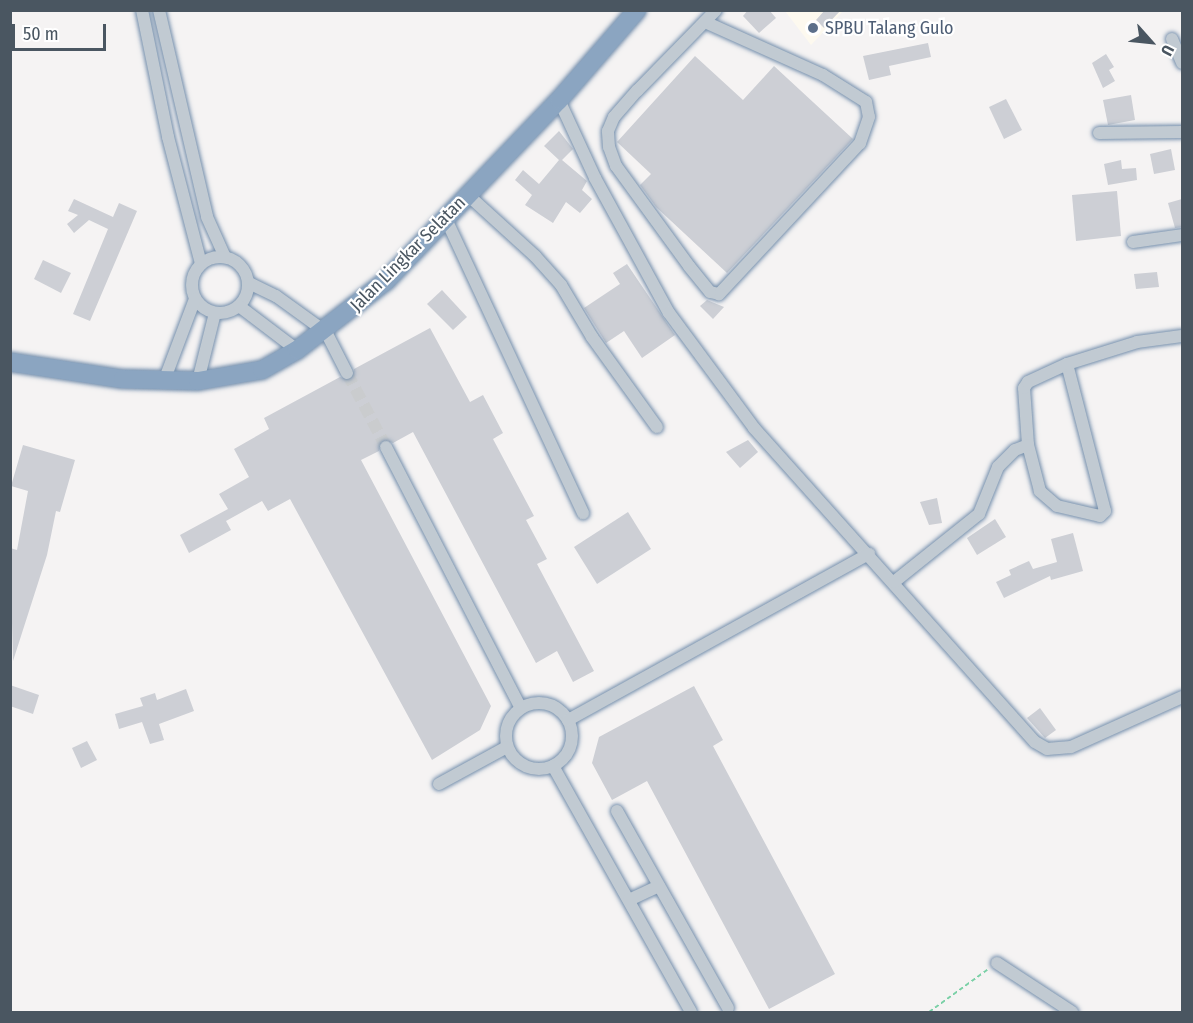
<!DOCTYPE html>
<html>
<head>
<meta charset="utf-8">
<style>
  body { margin:0 }
  #map { position:relative; width:1193px; height:1023px; overflow:hidden; background:#f5f3f3; font-family:"Fira Sans Condensed",sans-serif }
  div>[style] { position:absolute }
  .commercial>* { inset:0; background:#fdf9ef }
  .building>* { inset:0; background:#cdcfd5 }
  .minor-tunnel>* { height:12px; margin-top:-6px; transform-origin:0; background:repeating-linear-gradient(90deg,#caccce 0 12px,transparent 0 18px) }
  .path>* { height:2px; margin-top:-1px; transform-origin:0; background:repeating-linear-gradient(90deg,#7ad0a6 0 4.5px,transparent 0 7.5px) }
  .roads { filter:drop-shadow(0 0 2px #7690ad) drop-shadow(0 0 2px #7690ad) }
  .minor>* { height:12px; margin:-6px; padding:0 6px; transform-origin:6px; border-radius:6px; background:#c1cad2 }
  .minor>.ring { margin:-6px; padding:0; box-sizing:content-box; background:none; border:12px solid #c1cad2; border-radius:50% }
  .highway>* { height:18px; margin:-9px; padding:0 9px; transform-origin:9px; border-radius:9px; background:#8ba5c1 }
  .dots>* { width:16px; height:16px; translate:-50% -50%; box-sizing:border-box; border:3px solid #fff; border-radius:50% }
  span { translate:-50% -50%; white-space:nowrap; text-align:center; line-height:1.15; -webkit-text-stroke:4.5px #fff; paint-order:stroke }
  .service-label { font-size:18px; color:#4e5e75 }
  .left { translate:0 -50%; text-align:left }
  .street-label { font-size:18px; color:#4a5661 }
  .frame { position:absolute; inset:0; border:12px solid #4a5661; pointer-events:none }
  .north { position:absolute; left:1121px; top:12px; width:60px; height:60px; -webkit-text-stroke:4px #fff; paint-order:stroke; rotate:117deg; font-size:16px; font-weight:700; line-height:24px; text-align:center; color:#4a5661 }
  .north::after { content:''; display:block; margin:auto; width:21px; height:27px; background:#4a5661; clip-path:polygon(50% 0,100% 100%,50% 72%,0 100%) }
  .scale { position:absolute; left:12px; top:24px; width:94px; height:27px; box-sizing:border-box; border:3px solid #4a5661; border-top:0; padding-left:8px; font-size:18px; line-height:21px; white-space:nowrap; color:#4a5661; -webkit-text-stroke:4px #fff; paint-order:stroke }
</style>
</head>
<body>
<div id="map">
  <div class="commercial">
    <div style="clip-path:polygon(785px 11px,843px 11px,811px 45px)"></div>
  </div>
  <div class="building">
    <div style="clip-path:polygon(748px 10px,769px 10px,776px 18px,759px 33px,743px 16px)"></div>
    <div style="clip-path:polygon(825px 10px,841px 10px,824px 28px,816px 20px)"></div>
    <div style="clip-path:polygon(928px 43px,931px 57px,889px 66px,891px 75px,869px 80px,863px 56px)"></div>
    <div style="clip-path:polygon(1106px 54px,1114px 67px,1109px 70px,1115px 81px,1103px 88px,1092px 63px)"></div>
    <div style="clip-path:polygon(695px 56px,743px 100px,774px 66px,853px 139px,727px 273px,656px 207px,640px 185px,651px 174px,617px 142px)"></div>
    <div style="clip-path:polygon(1131px 95px,1135px 120px,1108px 125px,1103px 100px)"></div>
    <div style="clip-path:polygon(1006px 99px,1022px 130px,1004px 139px,989px 107px)"></div>
    <div style="clip-path:polygon(559px 131px,573px 149px,562px 160px,587px 181px,582px 190px,592px 199px,580px 213px,566px 202px,553px 223px,525px 205px,532px 195px,515px 180px,523px 170px,539px 184px,559px 160px,544px 146px)"></div>
    <div style="clip-path:polygon(1171px 149px,1175px 170px,1154px 174px,1150px 154px)"></div>
    <div style="clip-path:polygon(1121px 160px,1122px 169px,1136px 168px,1137px 180px,1108px 185px,1104px 164px)"></div>
    <div style="clip-path:polygon(1117px 191px,1121px 236px,1076px 241px,1072px 195px)"></div>
    <div style="clip-path:polygon(74px 199px,113px 217px,119px 203px,137px 211px,90px 321px,73px 314px,108px 229px,89px 220px,74px 233px,67px 224px,78px 215px,68px 211px)"></div>
    <div style="clip-path:polygon(1182px 199px,1182px 227px,1175px 228px,1168px 203px)"></div>
    <div style="clip-path:polygon(43px 260px,71px 273px,61px 293px,34px 279px)"></div>
    <div style="clip-path:polygon(627px 264px,675px 335px,642px 358px,624px 331px,606px 343px,584px 308px,620px 284px,613px 273px)"></div>
    <div style="clip-path:polygon(1157px 272px,1159px 287px,1136px 289px,1134px 274px)"></div>
    <div style="clip-path:polygon(442px 290px,467px 317px,453px 330px,427px 304px)"></div>
    <div style="clip-path:polygon(707px 300px,724px 307px,713px 319px,700px 306px)"></div>
    <div style="clip-path:polygon(430px 328px,470px 402px,483px 395px,503px 433px,493px 439px,534px 516px,526px 520px,547px 559px,537px 564px,594px 671px,573px 682px,557px 651px,536px 663px,413px 432px,393px 443px,382px 440px,379px 451px,361px 460px,491px 706px,480px 730px,432px 760px,290px 499px,268px 511px,262px 501px,226px 521px,231px 530px,189px 553px,180px 535px,228px 509px,219px 494px,249px 477px,234px 449px,269px 429px,264px 418px,340px 377px,351px 380px,354px 369px)"></div>
    <div style="clip-path:polygon(748px 440px,758px 452px,740px 468px,726px 452px)"></div>
    <div style="clip-path:polygon(23px 445px,75px 460px,60px 512px,56px 511px,47px 555px,13px 661px,10px 548px,17px 550px,28px 491px,11px 486px)"></div>
    <div style="clip-path:polygon(937px 498px,942px 523px,929px 525px,920px 502px)"></div>
    <div style="clip-path:polygon(628px 512px,651px 549px,597px 584px,574px 547px)"></div>
    <div style="clip-path:polygon(995px 519px,1006px 537px,977px 555px,967px 538px)"></div>
    <div style="clip-path:polygon(1073px 533px,1083px 571px,1051px 580px,1050px 576px,1004px 598px,996px 582px,1011px 575px,1009px 570px,1029px 561px,1033px 569px,1057px 562px,1051px 539px)"></div>
    <div style="clip-path:polygon(10px 685px,39px 695px,33px 714px,10px 706px)"></div>
    <div style="clip-path:polygon(694px 686px,723px 740px,713px 746px,835px 974px,769px 1009px,647px 781px,612px 800px,592px 763px,599px 737px)"></div>
    <div style="clip-path:polygon(186px 689px,194px 711px,159px 724px,164px 740px,150px 744px,142px 722px,119px 729px,115px 714px,143px 706px,140px 698px,155px 693px,157px 700px)"></div>
    <div style="clip-path:polygon(1040px 708px,1056px 730px,1045px 738px,1027px 718px)"></div>
    <div style="clip-path:polygon(87px 741px,97px 760px,81px 768px,72px 748px)"></div>
  </div>
  <div class="minor-tunnel">
    <div style="left:347px;top:373px;width:84px;rotate:62.2deg"></div>
  </div>
  <div class="path">
    <div style="left:929px;top:1012px;width:72px;rotate:-35.9deg"></div>
  </div>
  <div class="roads">
    <div class="minor">
      <div style="left:142px;top:10px;width:130px;rotate:78.4deg"></div>
      <div style="left:168px;top:137px;width:131px;rotate:75.4deg"></div>
      <div style="left:159px;top:10px;width:212px;rotate:76.9deg"></div>
      <div style="left:207px;top:217px;width:44px;rotate:65.8deg"></div>
      <div style="left:705px;top:22px;width:129px;rotate:24.2deg"></div>
      <div style="left:823px;top:75px;width:51px;rotate:32.1deg"></div>
      <div style="left:866px;top:102px;width:15px;rotate:79deg"></div>
      <div style="left:869px;top:117px;width:28px;rotate:109deg"></div>
      <div style="left:860px;top:143px;width:207px;rotate:133deg"></div>
      <div style="left:719px;top:294px;width:9px;rotate:-167deg"></div>
      <div style="left:710px;top:292px;width:33px;rotate:-129deg"></div>
      <div style="left:689px;top:266px;width:124px;rotate:-126.1deg"></div>
      <div style="left:616px;top:166px;width:20px;rotate:-110deg"></div>
      <div style="left:609px;top:147px;width:16px;rotate:-94deg"></div>
      <div style="left:608px;top:131px;width:15px;rotate:-67deg"></div>
      <div style="left:614px;top:117px;width:35px;rotate:-49deg"></div>
      <div style="left:637px;top:91px;width:113px;rotate:-45.7deg"></div>
      <div style="left:1172px;top:39px;width:26px;rotate:67deg"></div>
      <div style="left:559px;top:100px;width:86px;rotate:65.2deg"></div>
      <div style="left:595px;top:178px;width:154px;rotate:61.3deg"></div>
      <div style="left:669px;top:313px;width:143px;rotate:53.5deg"></div>
      <div style="left:754px;top:428px;width:421px;rotate:48.2deg"></div>
      <div style="left:1035px;top:742px;width:14px;rotate:30deg"></div>
      <div style="left:1047px;top:749px;width:24px;rotate:-5deg"></div>
      <div style="left:1071px;top:747px;width:122px;rotate:-24.2deg"></div>
      <div style="left:1099px;top:133px;width:83px;rotate:-0.7deg"></div>
      <div style="left:468px;top:195px;width:91px;rotate:42.3deg"></div>
      <div style="left:535px;top:256px;width:39px;rotate:48deg"></div>
      <div style="left:561px;top:285px;width:61px;rotate:59.2deg"></div>
      <div style="left:592px;top:337px;width:111px;rotate:54.2deg"></div>
      <div style="left:445px;top:217px;width:327px;rotate:65deg"></div>
      <div style="left:1133px;top:242px;width:49px;rotate:-8.1deg"></div>
      <div class="ring" style="left:192px;top:257px;width:44px;height:44px"></div>
      <div style="left:249px;top:283px;width:30px;rotate:26deg"></div>
      <div style="left:276px;top:296px;width:62px;rotate:35.8deg"></div>
      <div style="left:326px;top:332px;width:46px;rotate:62.9deg"></div>
      <div style="left:239px;top:306px;width:73px;rotate:37.2deg"></div>
      <div style="left:1067px;top:364px;width:152px;rotate:75.5deg"></div>
      <div style="left:1105px;top:511px;width:7px;rotate:135deg"></div>
      <div style="left:1100px;top:516px;width:44px;rotate:-166.9deg"></div>
      <div style="left:1057px;top:506px;width:23px;rotate:-139deg"></div>
      <div style="left:1040px;top:491px;width:48px;rotate:-104.6deg"></div>
      <div style="left:1028px;top:445px;width:57px;rotate:-94deg"></div>
      <div style="left:1024px;top:388px;width:7px;rotate:-56deg"></div>
      <div style="left:1028px;top:382px;width:43px;rotate:-24.8deg"></div>
      <div style="left:1067px;top:364px;width:73px;rotate:-17.4deg"></div>
      <div style="left:1137px;top:342px;width:45px;rotate:-7.6deg"></div>
      <div style="left:164px;top:381px;width:88px;rotate:-69.3deg"></div>
      <div style="left:198px;top:381px;width:70px;rotate:-76deg"></div>
      <div style="left:386px;top:447px;width:294px;rotate:62.7deg"></div>
      <div style="left:894px;top:582px;width:109px;rotate:-38.7deg"></div>
      <div style="left:979px;top:514px;width:51px;rotate:-68deg"></div>
      <div style="left:998px;top:467px;width:24px;rotate:-45deg"></div>
      <div style="left:1015px;top:450px;width:14px;rotate:-21deg"></div>
      <div class="ring" style="left:506px;top:703px;width:54px;height:54px"></div>
      <div style="left:568px;top:720px;width:344px;rotate:-28.9deg"></div>
      <div style="left:553px;top:766px;width:282px;rotate:60.7deg"></div>
      <div style="left:439px;top:784px;width:77px;rotate:-28.6deg"></div>
      <div style="left:617px;top:811px;width:226px;rotate:60.6deg"></div>
      <div style="left:629px;top:900px;width:33px;rotate:-25deg"></div>
      <div style="left:997px;top:963px;width:90px;rotate:33.2deg"></div>
    </div>
    <div class="highway">
      <div style="left:10px;top:362px;width:114px;rotate:8.6deg"></div>
      <div style="left:123px;top:379px;width:75px;rotate:1.5deg"></div>
      <div style="left:198px;top:381px;width:65px;rotate:-9.8deg"></div>
      <div style="left:262px;top:370px;width:40px;rotate:-29.7deg"></div>
      <div style="left:297px;top:350px;width:113px;rotate:-37.8deg"></div>
      <div style="left:386px;top:281px;width:250px;rotate:-46.3deg"></div>
      <div style="left:559px;top:100px;width:119px;rotate:-49.1deg"></div>
    </div>
  </div>
  <div class="dots">
    <div style="left:813px;top:28px;background:#5c6f8a"></div>
  </div>
  <div class="service-label">
    <span class="left" style="left:825px;top:28px">SPBU Talang Gulo</span>
  </div>
  <div class="street-label">
    <span style="left:408px;top:254px;rotate:-45deg">Jalan Lingkar Selatan</span>
  </div>
  <div class="frame"></div>
  <div class="north">U</div>
  <div class="scale">50 m</div>
</div>
</body>
</html>
